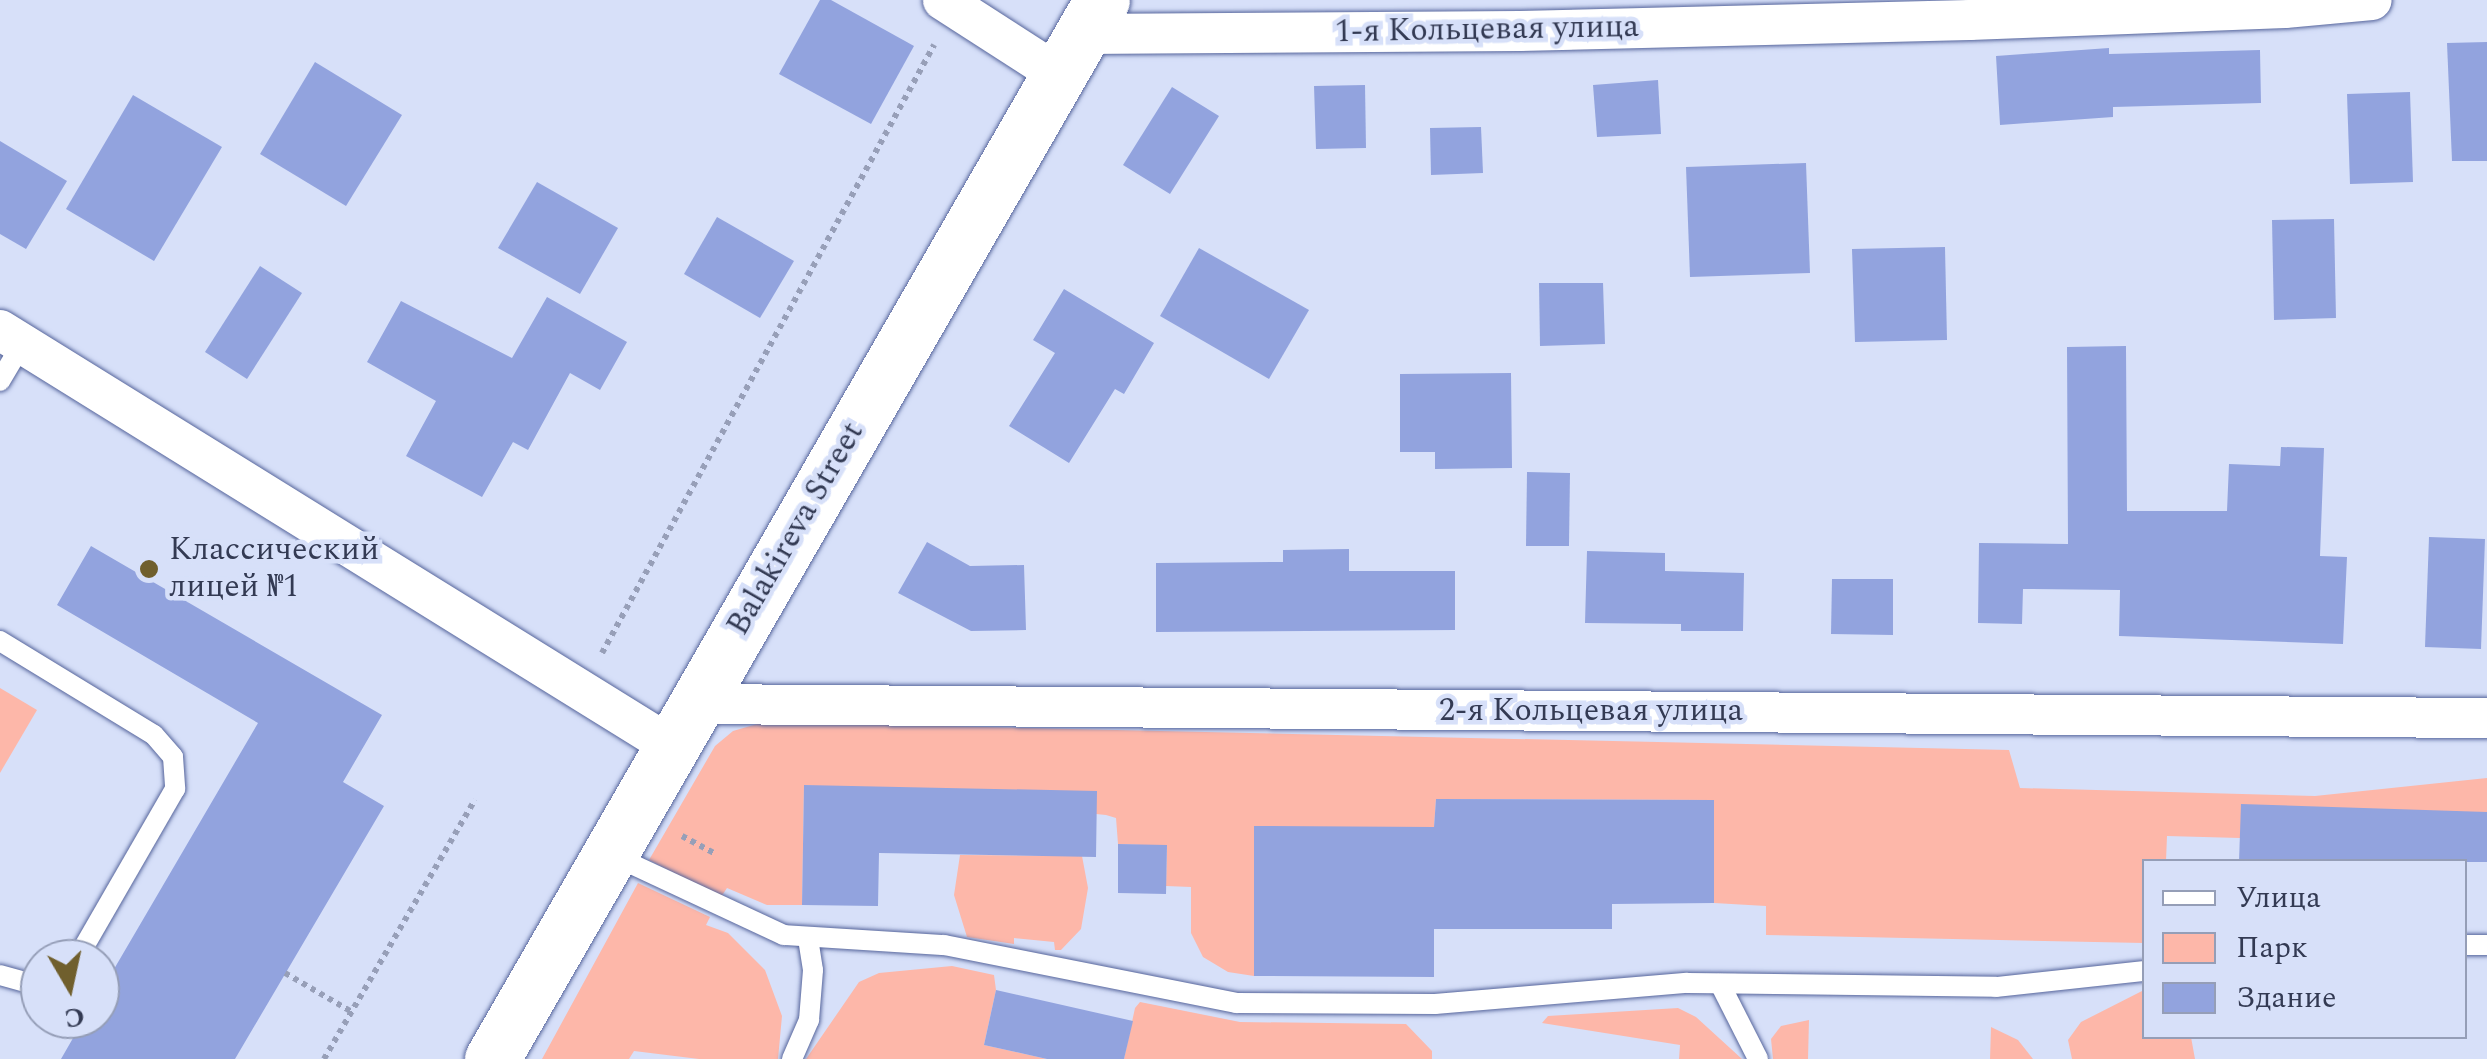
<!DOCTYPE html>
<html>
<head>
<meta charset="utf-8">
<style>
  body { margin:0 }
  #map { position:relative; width:2487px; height:1059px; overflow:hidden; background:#d7e0f9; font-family:Spectral,serif }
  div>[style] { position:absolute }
  .green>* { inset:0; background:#fdb7a9 }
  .building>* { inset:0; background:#92a3de }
  .path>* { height:6px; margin-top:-3px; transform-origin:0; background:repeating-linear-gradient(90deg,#979fb8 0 5px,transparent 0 10px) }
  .roads { filter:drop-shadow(0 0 2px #56659c) drop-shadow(0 0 2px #56659c) }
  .lane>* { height:20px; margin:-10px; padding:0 10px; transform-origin:10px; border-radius:10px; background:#fff }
  .street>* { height:40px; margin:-20px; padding:0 20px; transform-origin:20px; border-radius:20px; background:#fff }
  .secondary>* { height:55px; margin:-27.5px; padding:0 27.5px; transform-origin:27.5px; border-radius:27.5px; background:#fff }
  .dots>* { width:28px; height:28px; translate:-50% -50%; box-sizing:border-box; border:5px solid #d7e0f9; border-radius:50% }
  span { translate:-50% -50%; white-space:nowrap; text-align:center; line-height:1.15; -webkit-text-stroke:9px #d7e0f9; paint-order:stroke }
  .street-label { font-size:32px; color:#333a53 }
  .poi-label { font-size:32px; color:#333a53 }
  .left { translate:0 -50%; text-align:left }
  .legend { position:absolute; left:2142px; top:859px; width:325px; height:180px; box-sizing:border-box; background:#d7e0f9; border:2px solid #959eb7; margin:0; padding:12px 18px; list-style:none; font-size:30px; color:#333a53 }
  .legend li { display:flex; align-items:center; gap:20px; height:50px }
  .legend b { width:50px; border:2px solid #959eb7 }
  .north { position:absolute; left:20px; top:939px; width:100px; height:100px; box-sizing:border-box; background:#d7e0f9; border:2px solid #959eb7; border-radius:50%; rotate:171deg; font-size:28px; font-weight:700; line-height:40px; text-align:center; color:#333a53 }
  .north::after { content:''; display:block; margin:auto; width:35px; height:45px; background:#705f2d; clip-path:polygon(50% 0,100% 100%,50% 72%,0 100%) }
</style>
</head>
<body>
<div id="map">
  <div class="green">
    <div style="clip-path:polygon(0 688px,37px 710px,0 773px)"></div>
    <div style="clip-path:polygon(764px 722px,2009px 750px,2020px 788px,2315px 796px,2487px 778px,2487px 812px,2240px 838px,2167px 836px,2166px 861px,2144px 862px,2144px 943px,1766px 935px,1766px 906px,1714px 903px,1714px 800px,1436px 799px,1434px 827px,1254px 827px,1254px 976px,1228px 972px,1203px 957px,1191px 933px,1191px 887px,1166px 886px,1167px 846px,1118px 844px,1116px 818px,1106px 815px,804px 785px,802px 905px,767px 905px,727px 888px,721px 897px,649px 860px,715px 746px,733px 731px)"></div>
    <div style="clip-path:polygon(960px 855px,1082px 856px,1088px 888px,1081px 929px,1061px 950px,1055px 950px,1054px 942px,1014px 938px,1014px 944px,967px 937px,954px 895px)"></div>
    <div style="clip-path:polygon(638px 883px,710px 917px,706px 925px,728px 933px,765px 970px,782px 1016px,778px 1059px,699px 1059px,634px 1051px,629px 1059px,542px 1059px)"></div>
    <div style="clip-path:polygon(952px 966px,994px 975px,996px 990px,984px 1045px,1047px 1059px,806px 1059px,859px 982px,879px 973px)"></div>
    <div style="clip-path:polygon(2144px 990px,2144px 1036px,2191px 1037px,2195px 1059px,2072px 1059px,2068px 1040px,2081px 1022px)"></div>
    <div style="clip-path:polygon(1140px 1002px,1240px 1022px,1406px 1024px,1432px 1051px,1432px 1059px,1124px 1059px,1135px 1008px)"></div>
    <div style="clip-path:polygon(1678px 1008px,1696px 1017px,1742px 1059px,1679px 1059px,1680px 1045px,1542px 1023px,1548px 1016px)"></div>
    <div style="clip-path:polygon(1809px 1020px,1808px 1059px,1773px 1059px,1771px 1039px,1781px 1026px)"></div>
    <div style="clip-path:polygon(1991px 1027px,2018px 1040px,2033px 1059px,1990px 1059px)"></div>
  </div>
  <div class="building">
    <div style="clip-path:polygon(820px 0,831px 0,914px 46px,871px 124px,779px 74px)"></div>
    <div style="clip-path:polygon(2487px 42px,2487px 161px,2452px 161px,2447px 43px)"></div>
    <div style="clip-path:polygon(2109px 48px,2109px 54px,2260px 50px,2261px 103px,2113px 107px,2113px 117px,2000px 125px,1996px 56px)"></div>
    <div style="clip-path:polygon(315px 62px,402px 115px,346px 206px,260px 154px)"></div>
    <div style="clip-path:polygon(1658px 80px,1661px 134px,1597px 137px,1593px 85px)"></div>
    <div style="clip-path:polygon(1365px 85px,1366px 148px,1316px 149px,1314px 86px)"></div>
    <div style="clip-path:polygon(1172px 87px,1219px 116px,1170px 194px,1123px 165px)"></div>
    <div style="clip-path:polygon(2410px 92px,2413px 182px,2350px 184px,2347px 94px)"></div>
    <div style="clip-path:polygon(133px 95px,222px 147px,154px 261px,66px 209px)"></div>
    <div style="clip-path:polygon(1481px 127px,1483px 173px,1431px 175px,1430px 128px)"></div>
    <div style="clip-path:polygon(0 141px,67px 181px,26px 249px,0 234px)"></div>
    <div style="clip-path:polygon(1806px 163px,1810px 273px,1690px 277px,1686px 167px)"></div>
    <div style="clip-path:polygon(537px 182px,618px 228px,580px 294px,498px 248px)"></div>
    <div style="clip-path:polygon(717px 217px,794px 261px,760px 318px,684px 274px)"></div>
    <div style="clip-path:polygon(2334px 219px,2336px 318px,2274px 320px,2272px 220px)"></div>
    <div style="clip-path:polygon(1945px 247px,1947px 340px,1855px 342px,1852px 249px)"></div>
    <div style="clip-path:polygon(1199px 248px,1309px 310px,1269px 379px,1160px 316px)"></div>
    <div style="clip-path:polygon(260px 266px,302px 293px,247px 379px,205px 352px)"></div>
    <div style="clip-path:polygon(1539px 283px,1603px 283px,1605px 344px,1540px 346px)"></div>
    <div style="clip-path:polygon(1064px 289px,1154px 343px,1124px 394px,1115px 389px,1069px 463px,1009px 426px,1055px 353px,1033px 340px)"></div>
    <div style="clip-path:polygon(547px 297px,627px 342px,600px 390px,570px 373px,528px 450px,513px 442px,482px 497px,406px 456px,436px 401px,367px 362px,401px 301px,512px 358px)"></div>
    <div style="clip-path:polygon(2126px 346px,2127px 511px,2227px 511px,2229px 464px,2280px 466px,2281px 447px,2324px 448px,2320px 556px,2347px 557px,2343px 644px,2119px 636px,2120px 590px,2023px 589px,2022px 624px,1978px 623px,1979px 543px,2068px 544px,2067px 347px)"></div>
    <div style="clip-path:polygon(1511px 373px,1512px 468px,1435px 469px,1435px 452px,1400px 452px,1400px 374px)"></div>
    <div style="clip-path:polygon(1527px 472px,1570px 473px,1569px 546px,1526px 546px)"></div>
    <div style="clip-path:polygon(2429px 537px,2485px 539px,2481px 649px,2425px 647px)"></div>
    <div style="clip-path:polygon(927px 542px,970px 566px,1024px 565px,1026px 630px,971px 631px,898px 593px)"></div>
    <div style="clip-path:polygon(91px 546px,382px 715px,343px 782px,384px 806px,235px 1059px,61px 1059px,84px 1019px,100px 1019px,100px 993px,258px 723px,57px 605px)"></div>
    <div style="clip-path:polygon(1349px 549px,1349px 571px,1455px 571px,1455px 630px,1156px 632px,1156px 563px,1283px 562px,1283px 550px)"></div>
    <div style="clip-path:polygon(1587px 551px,1665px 553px,1665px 571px,1744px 573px,1743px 631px,1681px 631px,1681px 624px,1585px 623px)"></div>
    <div style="clip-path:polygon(1832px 579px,1893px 579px,1893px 635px,1831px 634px)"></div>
    <div style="clip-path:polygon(804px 785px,1097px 791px,1096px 857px,879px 853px,878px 906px,802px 905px)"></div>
    <div style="clip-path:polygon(1436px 799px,1714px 800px,1714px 903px,1612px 904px,1612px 929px,1434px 929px,1434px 977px,1254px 976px,1254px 826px,1434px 827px)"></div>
    <div style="clip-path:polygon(2241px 804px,2487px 812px,2487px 862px,2239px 862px)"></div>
    <div style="clip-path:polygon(1118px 844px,1167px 845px,1166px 894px,1118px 893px)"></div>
    <div style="clip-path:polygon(996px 990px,1133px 1021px,1124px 1059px,1047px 1059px,984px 1045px)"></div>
  </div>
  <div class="path">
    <div style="left:602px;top:653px;width:693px;rotate:-61.36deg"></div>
    <div style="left:682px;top:836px;width:38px;rotate:28deg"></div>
    <div style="left:285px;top:973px;width:78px;rotate:30.2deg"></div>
    <div style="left:324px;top:1059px;width:300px;rotate:-59.8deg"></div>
  </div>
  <div class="roads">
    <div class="lane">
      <div style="left:0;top:381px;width:43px;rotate:-59.3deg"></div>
      <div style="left:0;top:641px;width:180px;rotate:31.4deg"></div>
      <div style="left:154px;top:735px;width:29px;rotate:49deg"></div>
      <div style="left:173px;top:757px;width:32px;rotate:86deg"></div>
      <div style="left:175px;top:789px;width:196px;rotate:120deg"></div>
      <div style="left:610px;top:854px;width:192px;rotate:25deg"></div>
      <div style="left:784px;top:935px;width:160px;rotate:3.6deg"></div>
      <div style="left:944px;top:945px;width:298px;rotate:11.2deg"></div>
      <div style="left:1236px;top:1003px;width:199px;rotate:0.3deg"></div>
      <div style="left:1435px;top:1004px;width:253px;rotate:-4.8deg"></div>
      <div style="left:1687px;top:983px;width:309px;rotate:0.7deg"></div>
      <div style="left:1996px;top:987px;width:149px;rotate:-6.2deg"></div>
      <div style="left:2464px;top:945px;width:23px"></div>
      <div style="left:0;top:975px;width:41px;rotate:15.4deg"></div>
      <div style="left:1720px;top:984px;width:84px;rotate:63.1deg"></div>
      <div style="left:792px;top:1059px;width:43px;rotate:-66.4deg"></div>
      <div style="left:809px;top:1020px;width:50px;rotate:-85.4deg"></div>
      <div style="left:813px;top:970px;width:30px;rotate:-99deg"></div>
    </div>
    <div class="street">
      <div style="left:943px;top:0;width:137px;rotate:32.8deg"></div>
      <div style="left:1082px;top:34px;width:438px;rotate:-0.4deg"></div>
      <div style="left:1520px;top:31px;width:450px;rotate:-1.4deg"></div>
      <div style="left:1970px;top:20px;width:315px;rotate:-2.2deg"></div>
      <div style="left:2285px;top:8px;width:87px;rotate:-5.3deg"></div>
      <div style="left:0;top:330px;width:789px;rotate:31.8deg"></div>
      <div style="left:696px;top:704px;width:1791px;rotate:0.45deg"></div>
    </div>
    <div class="secondary">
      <div style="left:492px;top:1059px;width:1222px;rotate:-60.06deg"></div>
    </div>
  </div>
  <div class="dots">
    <div style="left:149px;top:569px;background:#705f2d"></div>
  </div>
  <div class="street-label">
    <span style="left:1487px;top:30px;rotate:-1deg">1-я Кольцевая улица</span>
    <span style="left:796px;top:529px;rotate:-60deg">Balakireva Street</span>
    <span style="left:1591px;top:711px">2-я Кольцевая улица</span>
  </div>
  <div class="poi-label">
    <span class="left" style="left:169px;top:569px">Классический<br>лицей №1</span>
  </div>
  <ul class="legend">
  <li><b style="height:12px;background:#fff"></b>Улица</li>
  <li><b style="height:28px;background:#fdb7a9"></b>Парк</li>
  <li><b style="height:28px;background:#92a3de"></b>Здание</li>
  </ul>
  <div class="north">С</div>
</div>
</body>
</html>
